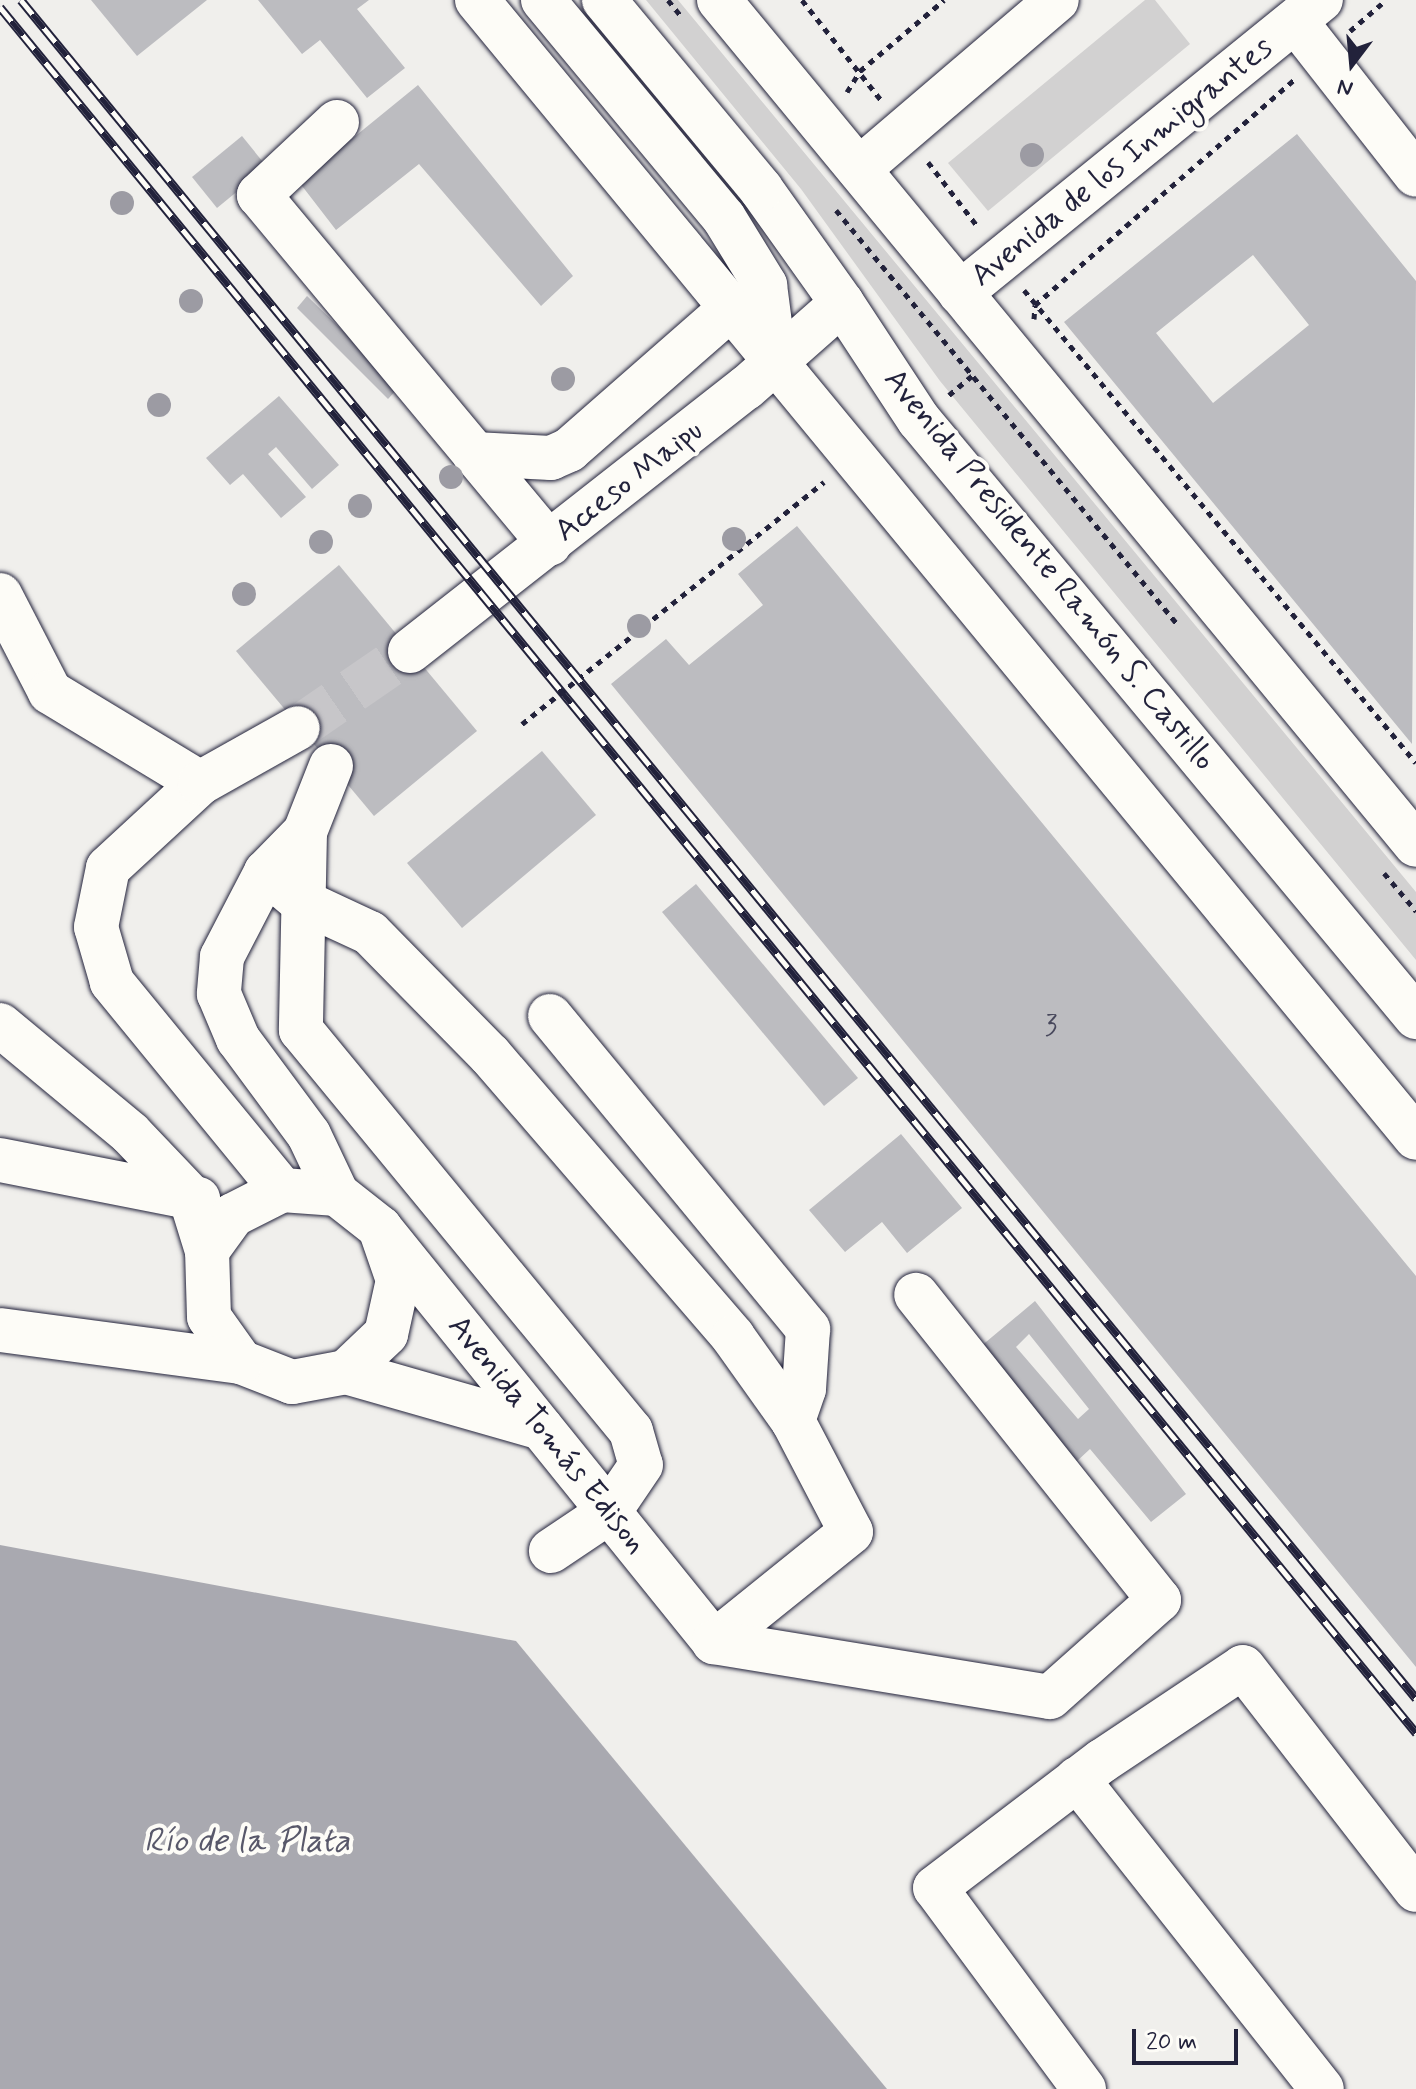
<!DOCTYPE html>
<html>
<head>
<meta charset="utf-8">
<style>
  body { margin:0 }
  #map { position:relative; width:1416px; height:2089px; overflow:hidden; background:#f0efec; font-family:Mynerve,sans-serif }
  div>[style] { position:absolute }
  .green>* { inset:0; background:#d2d1d1 }
  .water>* { inset:0; background:#a9a9b0 }
  .building>* { inset:0; background:#bcbcc0 }
  .minor-tunnel>* { height:44px; margin-top:-22px; transform-origin:0; background:repeating-linear-gradient(90deg,#c7c6c9 0 44px,transparent 0 66px) }
  .path>* { height:5px; margin-top:-2.5px; transform-origin:0; background:repeating-linear-gradient(90deg,#22223b 0 6px,transparent 0 12px) }
  .roads { filter:drop-shadow(0 0 2px #22223b) drop-shadow(0 0 2px #22223b) }
  .minor>* { height:44px; margin:-22px; padding:0 22px; transform-origin:22px; border-radius:22px; background:#fdfcf7 }
  .major>* { height:44px; margin:-22px; padding:0 22px; transform-origin:22px; border-radius:22px; background:#fdfcf7 }
  .rail>* { height:9px; margin-top:-4.5px; transform-origin:0; background:repeating-linear-gradient(90deg,#fdfcf7 0 18px,#22223b 0 36px); box-sizing:border-box; border-block:2px solid #22223b }
  .trees>* { width:24px; height:24px; margin:-12px; border-radius:50%; background:#9c9ba3 }
  span { translate:-50% -50%; white-space:nowrap; text-align:center; line-height:1.15; -webkit-text-stroke:8px #fdfcf7; paint-order:stroke }
  .number-label { font-size:28px; color:#48485c }
  .number-label span { -webkit-text-stroke-width:0 }
  .street-label { font-size:32px; color:#22223b }
  .water-label { font-size:34px; color:#58586a; font-style:italic }
  .north { position:absolute; left:1312px; top:24px; width:80px; height:80px; -webkit-text-stroke:6px #fdfcf7; paint-order:stroke; rotate:196deg; font-size:22px; font-weight:700; line-height:32px; text-align:center; color:#22223b }
  .north::after { content:''; display:block; margin:auto; width:28px; height:36px; background:#22223b; clip-path:polygon(50% 0,100% 100%,50% 72%,0 100%) }
  .scale { position:absolute; left:1132px; top:2029px; width:106px; height:36px; box-sizing:border-box; border:4px solid #22223b; border-top:0; padding-left:10px; font-size:24px; line-height:28px; white-space:nowrap; color:#22223b; -webkit-text-stroke:6px #fdfcf7; paint-order:stroke }
</style>
</head>
<body>
<div id="map">
  <div class="green">
    <div style="clip-path:polygon(646px 0,678px 0,1416px 892px,1416px 960px,940px 381px,801px 189px)"></div>
    <div style="clip-path:polygon(1145px 0,1155px 0,1190px 44px,988px 211px,948px 163px)"></div>
  </div>
  <div class="water">
    <div style="clip-path:polygon(0 1545px,516px 1641px,887px 2089px,0 2089px)"></div>
  </div>
  <div class="building">
    <div style="clip-path:polygon(91px 0,207px 0,137px 56px)"></div>
    <div style="clip-path:polygon(258px 0,369px 0,357px 9px,405px 68px,367px 98px,320px 40px,302px 54px)"></div>
    <div style="clip-path:polygon(418px 85px,573px 276px,541px 306px,419px 164px,336px 230px,299px 182px)"></div>
    <div style="clip-path:polygon(evenodd,1297px 134px,1416px 281px,1412px 744px,1064px 322px,1297px 134px,1253px 255px,1309px 325px,1213px 403px,1156px 333px,1253px 255px)"></div>
    <div style="clip-path:polygon(242px 136px,267px 167px,217px 208px,192px 177px)"></div>
    <div style="clip-path:polygon(307px 296px,400px 386px,388px 399px,297px 308px)"></div>
    <div style="clip-path:polygon(279px 396px,339px 465px,312px 489px,276px 447px,268px 454px,306px 497px,281px 518px,243px 474px,230px 485px,206px 458px)"></div>
    <div style="clip-path:polygon(797px 526px,1416px 1276px,1416px 1667px,611px 684px,666px 639px,689px 665px,763px 605px,738px 574px)"></div>
    <div style="clip-path:polygon(339px 565px,477px 731px,374px 816px,236px 651px)"></div>
    <div style="clip-path:polygon(542px 751px,596px 815px,462px 928px,407px 863px)"></div>
    <div style="clip-path:polygon(696px 884px,858px 1078px,824px 1106px,662px 912px)"></div>
    <div style="clip-path:polygon(901px 1134px,962px 1208px,907px 1253px,882px 1222px,845px 1252px,809px 1210px)"></div>
    <div style="clip-path:polygon(evenodd,1035px 1301px,1186px 1494px,1151px 1522px,1090px 1449px,1076px 1462px,980px 1347px,1035px 1301px,1029px 1334px,1089px 1409px,1078px 1419px,1016px 1347px,1029px 1334px)"></div>
  </div>
  <div class="minor-tunnel">
    <div style="left:298px;top:728px;width:136px;rotate:-34.5deg"></div>
  </div>
  <div class="path">
    <div style="left:668px;top:0;width:19px;rotate:51deg"></div>
    <div style="left:802px;top:0;width:127px;rotate:51.7deg"></div>
    <div style="left:1350px;top:31px;width:48px;rotate:-40.7deg"></div>
    <div style="left:847px;top:92px;width:25px;rotate:-58deg"></div>
    <div style="left:860px;top:71px;width:110px;rotate:-40.2deg"></div>
    <div style="left:928px;top:162px;width:82px;rotate:52.4deg"></div>
    <div style="left:836px;top:210px;width:538px;rotate:50.51deg"></div>
    <div style="left:1024px;top:290px;width:614px;rotate:50.35deg"></div>
    <div style="left:1034px;top:319px;width:14px;rotate:-86deg"></div>
    <div style="left:1035px;top:305px;width:343px;rotate:-41deg"></div>
    <div style="left:949px;top:395px;width:30px;rotate:-40deg"></div>
    <div style="left:522px;top:724px;width:387px;rotate:-38.7deg"></div>
    <div style="left:1384px;top:873px;width:50px;rotate:49.9deg"></div>
  </div>
  <div class="roads">
    <div class="minor">
      <div style="left:1296px;top:22px;width:194px;rotate:51.9deg"></div>
      <div style="left:337px;top:122px;width:107px;rotate:136.9deg"></div>
      <div style="left:259px;top:195px;width:454px;rotate:50.2deg"></div>
      <div style="left:474px;top:454px;width:77px;rotate:3deg"></div>
      <div style="left:551px;top:458px;width:20px;rotate:-24deg"></div>
      <div style="left:569px;top:450px;width:215px;rotate:-41.2deg"></div>
      <div style="left:0;top:595px;width:109px;rotate:62.7deg"></div>
      <div style="left:50px;top:692px;width:175px;rotate:31.2deg"></div>
      <div style="left:410px;top:651px;width:427px;rotate:-38.1deg"></div>
      <div style="left:746px;top:388px;width:128px;rotate:-41.5deg"></div>
      <div style="left:842px;top:303px;width:140px;rotate:-125.4deg"></div>
      <div style="left:761px;top:189px;width:246px;rotate:-129.7deg"></div>
      <div style="left:331px;top:766px;width:71px;rotate:111.5deg"></div>
      <div style="left:305px;top:832px;width:56px;rotate:134.3deg"></div>
      <div style="left:266px;top:872px;width:96px;rotate:117.4deg"></div>
      <div style="left:222px;top:957px;width:37px;rotate:95deg"></div>
      <div style="left:219px;top:994px;width:49px;rotate:67.1deg"></div>
      <div style="left:238px;top:1039px;width:119px;rotate:53.5deg"></div>
      <div style="left:309px;top:1135px;width:65px;rotate:64.6deg"></div>
      <div style="left:305px;top:832px;width:198px;rotate:91.2deg"></div>
      <div style="left:301px;top:1030px;width:519px;rotate:50.55deg"></div>
      <div style="left:631px;top:1431px;width:35px;rotate:74deg"></div>
      <div style="left:641px;top:1465px;width:57px;rotate:124.2deg"></div>
      <div style="left:609px;top:1512px;width:70px;rotate:146.1deg"></div>
      <div style="left:266px;top:872px;width:43px;rotate:40.3deg"></div>
      <div style="left:299px;top:900px;width:78px;rotate:24.9deg"></div>
      <div style="left:370px;top:933px;width:171px;rotate:45.5deg"></div>
      <div style="left:490px;top:1055px;width:372px;rotate:49.2deg"></div>
      <div style="left:733px;top:1337px;width:103px;rotate:54.5deg"></div>
      <div style="left:550px;top:1016px;width:406px;rotate:50.5deg"></div>
      <div style="left:808px;top:1329px;width:60px;rotate:93.8deg"></div>
      <div style="left:804px;top:1389px;width:34px;rotate:109deg"></div>
      <div style="left:793px;top:1421px;width:125px;rotate:62.4deg"></div>
      <div style="left:851px;top:1532px;width:176px;rotate:141.2deg"></div>
      <div style="left:0;top:1025px;width:169px;rotate:39.7deg"></div>
      <div style="left:130px;top:1133px;width:87px;rotate:46.4deg"></div>
      <div style="left:190px;top:1196px;width:58px;rotate:72.8deg"></div>
      <div style="left:0;top:1160px;width:202px;rotate:11.1deg"></div>
      <div style="left:282px;top:1190px;width:269px;rotate:-129.3deg"></div>
      <div style="left:112px;top:982px;width:57px;rotate:-106.2deg"></div>
      <div style="left:96px;top:927px;width:60px;rotate:-78.5deg"></div>
      <div style="left:108px;top:868px;width:125px;rotate:-42.7deg"></div>
      <div style="left:200px;top:783px;width:112px;rotate:-29.3deg"></div>
      <div style="left:380px;top:1228px;width:55px;rotate:70.9deg"></div>
      <div style="left:398px;top:1280px;width:55px;rotate:102.5deg"></div>
      <div style="left:386px;top:1334px;width:55px;rotate:136.5deg"></div>
      <div style="left:346px;top:1372px;width:55px;rotate:169.5deg"></div>
      <div style="left:292px;top:1382px;width:55px;rotate:-158.6deg"></div>
      <div style="left:241px;top:1362px;width:55px;rotate:-125.4deg"></div>
      <div style="left:209px;top:1317px;width:66px;rotate:-91.7deg"></div>
      <div style="left:207px;top:1251px;width:44px;rotate:-54.2deg"></div>
      <div style="left:233px;top:1215px;width:55px;rotate:-27deg"></div>
      <div style="left:282px;top:1190px;width:55px;rotate:4.2deg"></div>
      <div style="left:337px;top:1194px;width:55px;rotate:38.3deg"></div>
      <div style="left:380px;top:1228px;width:532px;rotate:51.1deg"></div>
      <div style="left:0;top:1330px;width:243px;rotate:7.6deg"></div>
      <div style="left:346px;top:1372px;width:203px;rotate:16deg"></div>
      <div style="left:714px;top:1642px;width:340px;rotate:9.3deg"></div>
      <div style="left:1050px;top:1697px;width:146px;rotate:-41.7deg"></div>
      <div style="left:1159px;top:1600px;width:390px;rotate:-128.5deg"></div>
      <div style="left:1077px;top:1779px;width:395px;rotate:51.7deg"></div>
      <div style="left:1084px;top:2089px;width:250px;rotate:-126.5deg"></div>
      <div style="left:935px;top:1888px;width:210px;rotate:-37.3deg"></div>
      <div style="left:1102px;top:1761px;width:169px;rotate:-33.7deg"></div>
      <div style="left:1243px;top:1667px;width:282px;rotate:52.2deg"></div>
    </div>
    <div class="major">
      <div style="left:477px;top:0;width:1475px;rotate:50.47deg"></div>
      <div style="left:543px;top:0;width:283px;rotate:50.3deg"></div>
      <div style="left:724px;top:218px;width:79px;rotate:58.5deg"></div>
      <div style="left:765px;top:285px;width:78px;rotate:82.6deg"></div>
      <div style="left:719px;top:0;width:1095px;rotate:50.48deg"></div>
      <div style="left:859px;top:169px;width:260px;rotate:-40.5deg"></div>
      <div style="left:960px;top:293px;width:465px;rotate:-39.1deg"></div>
      <div style="left:842px;top:303px;width:140px;rotate:56.7deg"></div>
      <div style="left:919px;top:420px;width:777px;rotate:50.22deg"></div>
    </div>
  </div>
  <div class="rail">
    <div style="left:21px;top:0;width:2198px;rotate:50.6deg"></div>
    <div style="left:0;top:7px;width:2233px;rotate:50.63deg"></div>
  </div>
  <div class="trees">
    <div style="left:1032px;top:155px"></div>
    <div style="left:122px;top:203px"></div>
    <div style="left:191px;top:301px"></div>
    <div style="left:563px;top:379px"></div>
    <div style="left:159px;top:405px"></div>
    <div style="left:451px;top:477px"></div>
    <div style="left:360px;top:506px"></div>
    <div style="left:734px;top:539px"></div>
    <div style="left:321px;top:542px"></div>
    <div style="left:244px;top:594px"></div>
    <div style="left:639px;top:626px"></div>
  </div>
  <div class="number-label">
    <span style="left:1051px;top:1027px">3</span>
  </div>
  <div class="street-label">
    <span style="left:1122px;top:162px;rotate:-39deg">Avenida de los Inmigrantes</span>
    <span style="left:629px;top:481px;rotate:-38deg">Acceso Maipu</span>
    <span style="left:1049px;top:570px;rotate:51deg">Avenida Presidente Ramón S. Castillo</span>
    <span style="left:547px;top:1435px;rotate:51deg">Avenida Tomás Edison</span>
  </div>
  <div class="water-label">
    <span style="left:247px;top:1842px">Río de la Plata</span>
  </div>
  <div class="north">N</div>
  <div class="scale">20 m</div>
</div>
</body>
</html>
